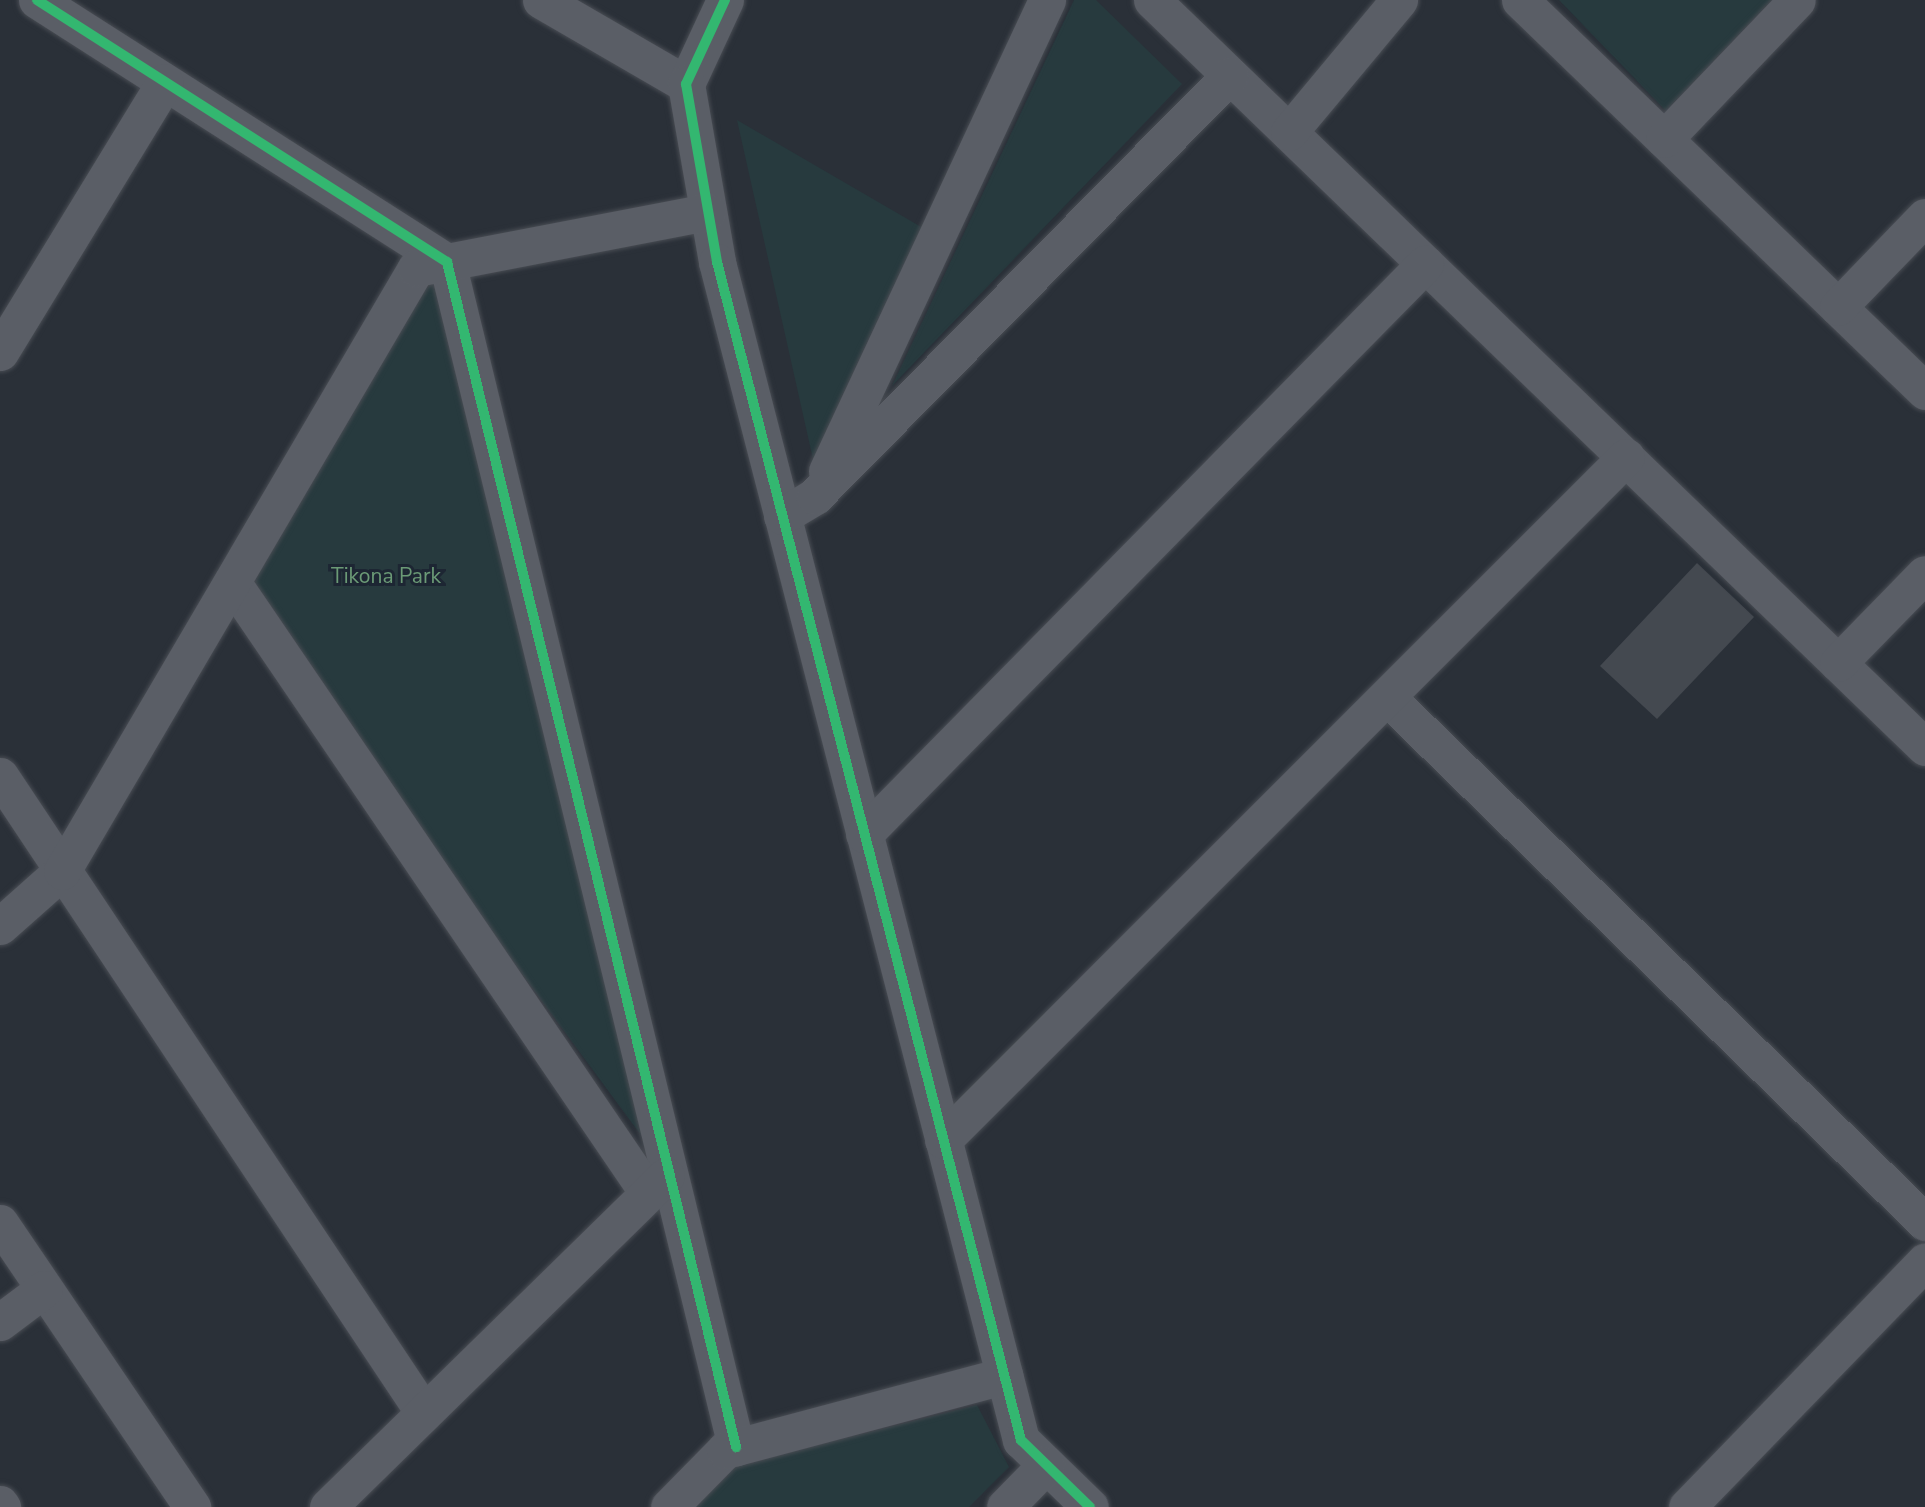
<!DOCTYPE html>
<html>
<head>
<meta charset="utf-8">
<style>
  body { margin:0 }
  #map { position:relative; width:1925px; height:1507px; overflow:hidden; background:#2a3038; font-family:"Nunito Sans",sans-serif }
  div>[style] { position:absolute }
  .green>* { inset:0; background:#273a3e }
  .building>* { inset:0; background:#444950 }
  .roads { filter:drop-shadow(0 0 2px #484c53) drop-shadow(0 0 2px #484c53) }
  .street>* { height:37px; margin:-18.5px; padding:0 18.5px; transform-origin:18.5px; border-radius:18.5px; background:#5a5e66 }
  .cycleway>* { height:10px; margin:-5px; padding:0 5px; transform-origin:5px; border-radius:5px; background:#33b770 }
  span { translate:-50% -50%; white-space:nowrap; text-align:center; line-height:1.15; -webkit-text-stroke:6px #1d2633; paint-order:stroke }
  .park-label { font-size:21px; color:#6b9a76 }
</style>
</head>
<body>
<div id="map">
  <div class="green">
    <div style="clip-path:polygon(1074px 0,1096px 0,1182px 84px,892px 386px)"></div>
    <div style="clip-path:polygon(1559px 0,1772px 0,1666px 111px)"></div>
    <div style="clip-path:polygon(737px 120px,923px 228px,815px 468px)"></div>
    <div style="clip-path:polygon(430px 265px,669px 1173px,232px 582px)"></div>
    <div style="clip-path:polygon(977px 1405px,1009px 1467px,969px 1507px,695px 1507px,729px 1467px)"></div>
  </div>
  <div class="building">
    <div style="clip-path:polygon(1697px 563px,1754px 617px,1657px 719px,1600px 666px)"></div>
  </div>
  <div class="roads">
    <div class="street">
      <div style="left:37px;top:0;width:487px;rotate:32.6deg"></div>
      <div style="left:447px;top:262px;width:1220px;rotate:76.29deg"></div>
      <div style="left:541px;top:0;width:168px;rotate:30.1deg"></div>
      <div style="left:725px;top:0;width:93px;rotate:114.9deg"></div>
      <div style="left:686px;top:84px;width:181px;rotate:80.1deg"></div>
      <div style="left:717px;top:262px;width:1217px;rotate:75.53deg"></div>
      <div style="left:1021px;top:1440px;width:96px;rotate:44.2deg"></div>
      <div style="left:1152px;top:0;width:1075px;rotate:44.02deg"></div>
      <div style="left:1520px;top:0;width:563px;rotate:43.99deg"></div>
      <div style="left:1289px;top:132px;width:172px;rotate:-50.2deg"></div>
      <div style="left:1664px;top:139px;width:192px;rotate:-46.3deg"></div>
      <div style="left:1838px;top:307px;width:125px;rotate:-46deg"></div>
      <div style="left:0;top:352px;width:316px;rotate:-58.6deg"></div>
      <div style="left:827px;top:471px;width:520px;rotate:-64.96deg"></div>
      <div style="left:782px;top:516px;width:39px;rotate:-31deg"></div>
      <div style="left:815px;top:496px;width:591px;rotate:-45.41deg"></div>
      <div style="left:232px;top:582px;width:739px;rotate:55.75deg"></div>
      <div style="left:1838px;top:663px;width:124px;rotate:-45.7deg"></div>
      <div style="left:1387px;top:697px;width:752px;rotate:44.3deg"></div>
      <div style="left:0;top:776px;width:765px;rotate:56.35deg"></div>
      <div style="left:864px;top:834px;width:800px;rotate:-45.46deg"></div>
      <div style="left:0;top:926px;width:83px;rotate:-41.6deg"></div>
      <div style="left:62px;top:871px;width:699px;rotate:-59.58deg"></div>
      <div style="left:416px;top:268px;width:297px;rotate:-10.9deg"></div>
      <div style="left:943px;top:1140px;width:966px;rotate:-45deg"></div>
      <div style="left:0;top:1223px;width:343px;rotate:55.9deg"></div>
      <div style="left:0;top:1322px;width:55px;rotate:-36.9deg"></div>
      <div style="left:0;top:1504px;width:4px;rotate:56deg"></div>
      <div style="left:328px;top:1507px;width:473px;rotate:-44.4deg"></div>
      <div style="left:669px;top:1507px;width:80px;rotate:-45.5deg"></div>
      <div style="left:725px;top:1450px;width:289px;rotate:-14.9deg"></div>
      <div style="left:1005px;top:1507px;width:59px;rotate:-45.7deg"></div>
      <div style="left:1687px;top:1507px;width:342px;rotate:-45.9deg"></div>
    </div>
  </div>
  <div class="cycleway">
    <div style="left:37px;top:0;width:487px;rotate:32.6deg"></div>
    <div style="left:447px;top:262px;width:1220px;rotate:76.29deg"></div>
    <div style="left:725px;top:0;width:93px;rotate:114.9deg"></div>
    <div style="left:686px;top:84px;width:181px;rotate:80.1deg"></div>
    <div style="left:717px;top:262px;width:1217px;rotate:75.53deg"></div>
    <div style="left:1021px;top:1440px;width:96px;rotate:44.2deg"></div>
  </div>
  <div class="park-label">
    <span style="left:386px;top:576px">Tikona Park</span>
  </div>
</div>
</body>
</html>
